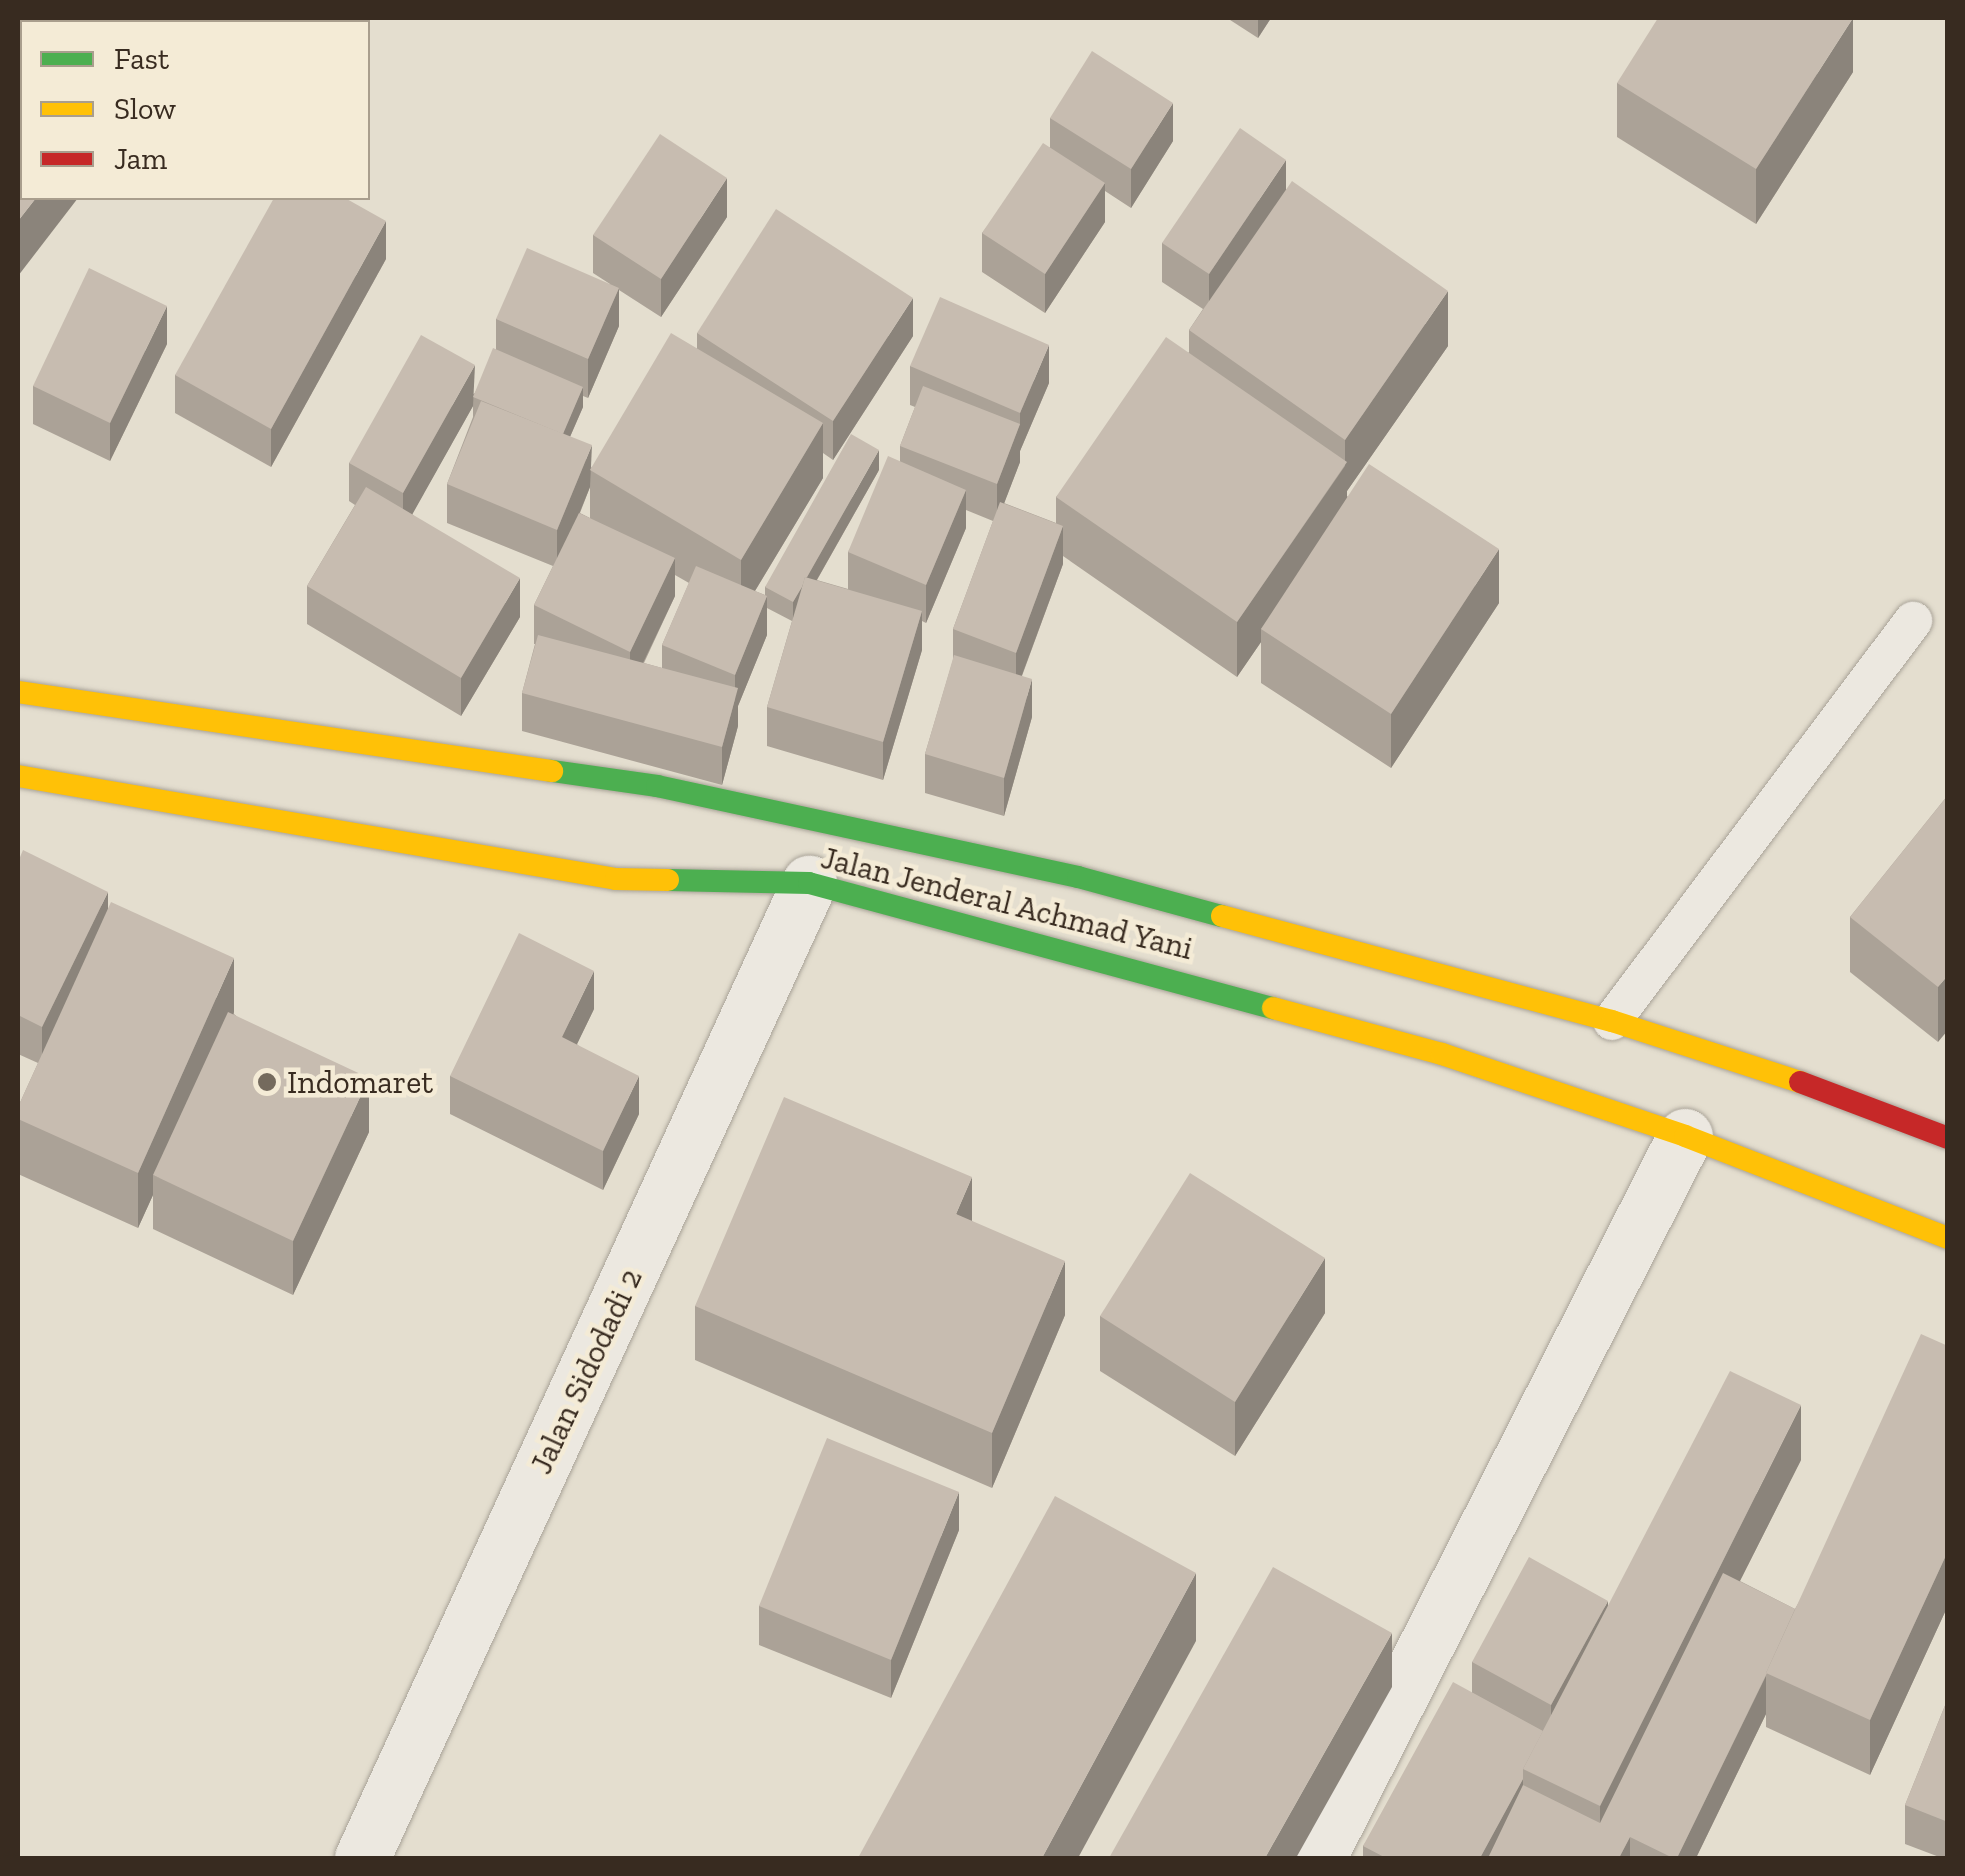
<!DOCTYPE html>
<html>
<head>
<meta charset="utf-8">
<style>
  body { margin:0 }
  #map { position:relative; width:1965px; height:1876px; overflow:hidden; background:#e4decf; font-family:"Zilla Slab",serif }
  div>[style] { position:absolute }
  .roads { filter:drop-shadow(0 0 2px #a9a398) drop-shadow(0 0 2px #a9a398) }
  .lane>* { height:38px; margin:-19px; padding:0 19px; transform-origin:19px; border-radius:19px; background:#ece8e0 }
  .street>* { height:55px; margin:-27.5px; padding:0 27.5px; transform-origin:27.5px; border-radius:27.5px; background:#ece8e0 }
  .fast>* { height:22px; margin:-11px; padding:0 11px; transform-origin:11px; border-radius:11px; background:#4caf50 }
  .slow>* { height:22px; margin:-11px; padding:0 11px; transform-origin:11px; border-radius:11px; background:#ffc107 }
  .jam>* { height:22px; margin:-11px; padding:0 11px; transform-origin:11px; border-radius:11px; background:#c62828 }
  .wall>* { inset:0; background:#aba297 }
  .shaded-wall>* { inset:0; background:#8b847b }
  .building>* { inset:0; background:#c7bcb0 }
  .dots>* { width:28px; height:28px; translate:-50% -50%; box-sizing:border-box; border:5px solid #f4ebd6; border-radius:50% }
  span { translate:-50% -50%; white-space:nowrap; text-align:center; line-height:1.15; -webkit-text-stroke:9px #f4ebd6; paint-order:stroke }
  .street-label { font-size:32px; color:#382b20 }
  .poi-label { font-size:32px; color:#382b20 }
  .left { translate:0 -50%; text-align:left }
  .frame { position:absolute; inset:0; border:20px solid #382b20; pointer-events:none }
  .legend { position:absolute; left:20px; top:20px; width:350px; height:180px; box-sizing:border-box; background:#f4ebd6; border:2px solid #a99e8d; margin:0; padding:12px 18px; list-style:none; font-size:30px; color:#382b20 }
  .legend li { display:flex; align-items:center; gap:20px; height:50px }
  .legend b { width:50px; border:2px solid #a99e8d }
</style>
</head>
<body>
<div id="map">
  <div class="roads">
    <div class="lane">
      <div style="left:1612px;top:1021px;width:501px;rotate:-53.04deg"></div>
    </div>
    <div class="street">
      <div style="left:362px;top:1858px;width:1073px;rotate:-65.37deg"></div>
      <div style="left:1318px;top:1858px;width:810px;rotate:-63.06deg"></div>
    </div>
    <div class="fast">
      <div style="left:552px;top:771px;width:106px;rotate:8.1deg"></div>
      <div style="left:657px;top:786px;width:431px;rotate:12.2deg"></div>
      <div style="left:1078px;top:877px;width:149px;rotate:15.2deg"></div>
      <div style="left:668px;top:880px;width:141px;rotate:1.2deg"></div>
      <div style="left:809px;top:883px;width:481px;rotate:15.1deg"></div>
    </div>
    <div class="slow">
      <div style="left:18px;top:692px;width:540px;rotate:8.42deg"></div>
      <div style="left:18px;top:776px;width:607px;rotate:9.77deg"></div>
      <div style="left:616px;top:879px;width:52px;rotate:1.1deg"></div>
      <div style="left:1222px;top:916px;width:404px;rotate:15.1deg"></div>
      <div style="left:1612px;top:1021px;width:198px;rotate:18deg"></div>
      <div style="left:1273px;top:1008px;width:175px;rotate:15.2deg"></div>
      <div style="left:1442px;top:1054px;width:256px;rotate:18.6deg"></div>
      <div style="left:1685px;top:1136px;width:282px;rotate:21.2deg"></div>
    </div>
    <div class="jam">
      <div style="left:1800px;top:1082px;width:158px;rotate:20.7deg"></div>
    </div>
  </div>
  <div class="wall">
    <div style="clip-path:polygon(18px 18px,331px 18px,327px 22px,22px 22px)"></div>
    <div style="clip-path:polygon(1227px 18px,1271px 18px,1258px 38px)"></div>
    <div style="clip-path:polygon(1853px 72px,1756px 224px,1617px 137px,1617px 83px)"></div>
    <div style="clip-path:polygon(1050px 118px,1173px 141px,1131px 208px,1105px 191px,1105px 222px,1045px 313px,982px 272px,982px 233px,1050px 147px)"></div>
    <div style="clip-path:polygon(evenodd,1286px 189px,1448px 346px,1347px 491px,1347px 496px,1499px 603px,1391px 768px,1261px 683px,1261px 642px,1237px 677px,1063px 556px,1063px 564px,1022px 676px,1032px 717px,1004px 816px,925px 793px,925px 754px,953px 660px,953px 629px,993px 521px,966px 510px,966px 528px,926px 623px,922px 621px,922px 650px,883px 780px,767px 746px,767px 707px,792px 621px,767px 608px,767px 635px,738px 706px,738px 726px,722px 785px,522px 731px,522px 693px,535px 644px,534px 644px,534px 605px,553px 566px,447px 523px,447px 484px,473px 417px,473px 406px,412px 514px,520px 617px,461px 716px,307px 624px,307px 586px,355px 505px,349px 501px,349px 463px,475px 393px,496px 349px,496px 319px,610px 284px,593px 273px,593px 235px,727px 217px,661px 317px,619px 290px,619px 326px,588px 398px,583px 396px,583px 407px,570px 437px,592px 468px,697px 348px,697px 333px,913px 336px,833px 460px,823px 453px,823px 478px,755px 591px,765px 595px,765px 587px,879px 470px,817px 580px,848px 589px,848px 552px,900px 462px,900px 446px,915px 407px,910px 405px,910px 366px,1049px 383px,1020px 451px,1020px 462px,1004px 503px,1056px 523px,1056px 497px,1189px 352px,1189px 330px,1203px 309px,1162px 282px,1162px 243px,1286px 189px,590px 487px,590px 518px,580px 513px,590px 487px,1286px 189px,675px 575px,689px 583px,662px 645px,662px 668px,644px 663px,675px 596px,675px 575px)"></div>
    <div style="clip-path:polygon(386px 259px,271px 467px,175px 413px,175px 375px)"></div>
    <div style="clip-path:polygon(167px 344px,110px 461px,33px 424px,33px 386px)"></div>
    <div style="clip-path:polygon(1948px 795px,1938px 1042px,1850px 972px,1850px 917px)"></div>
    <div style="clip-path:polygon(18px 862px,108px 909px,234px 1012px,234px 1014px,369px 1132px,293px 1295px,153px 1229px,153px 1195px,138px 1228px,18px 1174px,18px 1107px,38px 1063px,18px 1054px)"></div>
    <div style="clip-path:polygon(594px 1009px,577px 1044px,639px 1114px,603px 1190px,450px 1114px,450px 1076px)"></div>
    <div style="clip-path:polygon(972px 1221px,1065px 1315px,992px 1488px,695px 1360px,695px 1306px)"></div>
    <div style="clip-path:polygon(1325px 1313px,1235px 1456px,1100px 1371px,1100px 1316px)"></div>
    <div style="clip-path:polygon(1948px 1346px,1948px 1639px,1945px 1638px,1945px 1612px,1870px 1775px,1766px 1727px,1766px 1714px,1696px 1858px,1363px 1858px,1363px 1846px,1472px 1693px,1472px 1662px,1608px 1606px,1801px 1460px,1740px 1581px,1795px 1609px)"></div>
    <div style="clip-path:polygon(959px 1530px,891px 1698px,759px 1645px,759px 1606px)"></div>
    <div style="clip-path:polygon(1948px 1698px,1948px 1858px,1942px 1858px,1905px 1844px,1905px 1805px)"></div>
  </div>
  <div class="shaded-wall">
    <div style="clip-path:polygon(293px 18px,331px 18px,327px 22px,290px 22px)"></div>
    <div style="clip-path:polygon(1258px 18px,1271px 18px,1258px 38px)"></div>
    <div style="clip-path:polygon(1853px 18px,1853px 72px,1756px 224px,1756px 169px)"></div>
    <div style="clip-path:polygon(1173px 103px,1173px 141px,1131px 208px,1131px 169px)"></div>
    <div style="clip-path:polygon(1286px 160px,1286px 198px,1209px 313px,1209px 274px)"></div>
    <div style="clip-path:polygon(727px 178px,727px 217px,661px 317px,661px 279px)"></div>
    <div style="clip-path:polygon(1105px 183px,1105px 222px,1045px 313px,1045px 274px)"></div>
    <div style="clip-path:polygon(36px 198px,78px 198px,18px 276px,18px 221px)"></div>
    <div style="clip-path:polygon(386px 221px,386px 259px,271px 467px,271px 429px)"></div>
    <div style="clip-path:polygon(619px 288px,619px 326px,588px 398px,588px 359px)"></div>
    <div style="clip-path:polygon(1448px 291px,1448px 346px,1347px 491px,1347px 517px,1261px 629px,1261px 642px,1237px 677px,1237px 622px,1345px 466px,1345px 440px)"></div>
    <div style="clip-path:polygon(913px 298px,913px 336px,833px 460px,833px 421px)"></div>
    <div style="clip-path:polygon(167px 306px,167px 344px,110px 461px,110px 423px)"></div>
    <div style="clip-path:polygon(1049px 345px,1049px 383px,1020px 451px,1020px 413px)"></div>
    <div style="clip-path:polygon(475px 365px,473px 406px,403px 531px,403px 493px)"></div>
    <div style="clip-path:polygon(583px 387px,583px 407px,562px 455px,562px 435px)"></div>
    <div style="clip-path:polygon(823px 423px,823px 478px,741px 614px,741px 560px)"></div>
    <div style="clip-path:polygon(1020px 424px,1020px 462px,997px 522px,997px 484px)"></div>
    <div style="clip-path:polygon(592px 445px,590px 487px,557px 568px,557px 530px)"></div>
    <div style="clip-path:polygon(879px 450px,879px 470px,793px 622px,793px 602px)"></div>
    <div style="clip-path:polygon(966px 490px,966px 528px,926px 623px,926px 585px)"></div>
    <div style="clip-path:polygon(1063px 526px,1063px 564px,1016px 691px,1016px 653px)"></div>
    <div style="clip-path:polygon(1499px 549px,1499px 603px,1391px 768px,1391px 714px)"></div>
    <div style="clip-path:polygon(675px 558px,675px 596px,630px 690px,630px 652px)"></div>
    <div style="clip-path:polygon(520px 578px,520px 617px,461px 716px,461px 678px)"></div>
    <div style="clip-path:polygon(767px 596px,767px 635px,738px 706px,738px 726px,722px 785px,722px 747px,735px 699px,735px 675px)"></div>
    <div style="clip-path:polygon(922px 611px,922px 650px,883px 780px,883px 742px)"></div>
    <div style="clip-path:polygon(1032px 679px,1032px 717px,1004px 816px,1004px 778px)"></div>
    <div style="clip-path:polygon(108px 892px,108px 930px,42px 1065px,42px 1027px)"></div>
    <div style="clip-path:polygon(234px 958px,234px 1012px,160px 1178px,153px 1175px,153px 1195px,138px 1228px,138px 1173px)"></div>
    <div style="clip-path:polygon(594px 971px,594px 1009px,562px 1075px,562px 1037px)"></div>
    <div style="clip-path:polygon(1948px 975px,1948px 1030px,1938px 1042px,1938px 987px)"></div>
    <div style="clip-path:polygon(639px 1076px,639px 1114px,603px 1190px,603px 1151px)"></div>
    <div style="clip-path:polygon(369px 1078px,369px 1132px,293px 1295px,293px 1241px)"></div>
    <div style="clip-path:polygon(972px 1177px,972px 1231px,956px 1214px)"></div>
    <div style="clip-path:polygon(1325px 1258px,1325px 1313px,1235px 1456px,1235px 1402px)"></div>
    <div style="clip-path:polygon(1065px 1261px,1065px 1315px,992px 1488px,992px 1433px)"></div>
    <div style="clip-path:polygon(1801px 1405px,1801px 1460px,1600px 1858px,1600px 1806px)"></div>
    <div style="clip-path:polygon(959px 1492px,959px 1530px,891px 1698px,891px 1660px)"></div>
    <div style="clip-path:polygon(1948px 1551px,1948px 1600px,1945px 1599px,1945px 1612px,1870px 1775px,1870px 1720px)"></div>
    <div style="clip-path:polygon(1196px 1573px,1196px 1641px,1078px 1858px,1042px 1858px)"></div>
    <div style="clip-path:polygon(1608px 1601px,1608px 1639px,1551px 1743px,1551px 1705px)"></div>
    <div style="clip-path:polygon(1392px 1633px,1392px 1687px,1296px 1858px,1265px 1858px)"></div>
    <div style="clip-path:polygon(1766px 1676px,1766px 1714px,1696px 1858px,1677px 1858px)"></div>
    <div style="clip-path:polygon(1523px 1779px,1523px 1817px,1501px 1858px,1480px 1858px)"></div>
    <div style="clip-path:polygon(1630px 1837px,1630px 1858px,1619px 1858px)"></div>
  </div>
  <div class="building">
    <div style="clip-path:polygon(18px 18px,128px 18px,135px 22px,22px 22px,22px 198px,36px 198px,18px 221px)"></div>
    <div style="clip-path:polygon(188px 18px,293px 18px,290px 22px,195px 22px)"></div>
    <div style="clip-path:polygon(1658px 18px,1853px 18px,1756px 169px,1617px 83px)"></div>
    <div style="clip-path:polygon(1092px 51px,1173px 103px,1131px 169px,1050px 118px)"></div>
    <div style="clip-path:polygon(1240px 128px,1286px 160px,1209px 274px,1162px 243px)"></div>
    <div style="clip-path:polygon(660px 134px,727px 178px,661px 279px,593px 235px)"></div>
    <div style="clip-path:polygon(1043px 143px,1105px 183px,1045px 274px,982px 233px)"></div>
    <div style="clip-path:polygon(1292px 181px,1448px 291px,1345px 440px,1189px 330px)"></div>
    <div style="clip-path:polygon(274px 198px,345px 198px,386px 221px,271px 429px,175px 375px)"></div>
    <div style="clip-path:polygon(776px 209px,913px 298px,833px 421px,697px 333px)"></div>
    <div style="clip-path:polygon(527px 248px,619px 288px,588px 359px,496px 319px)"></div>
    <div style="clip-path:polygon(89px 268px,167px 306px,110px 423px,33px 386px)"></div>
    <div style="clip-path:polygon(940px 297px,1049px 345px,1020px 413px,910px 366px)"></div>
    <div style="clip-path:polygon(671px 333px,823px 423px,741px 560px,590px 470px)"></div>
    <div style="clip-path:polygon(421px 335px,475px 365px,403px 493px,349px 463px)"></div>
    <div style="clip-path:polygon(1166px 337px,1347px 462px,1237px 622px,1056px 497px)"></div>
    <div style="clip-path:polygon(493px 348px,583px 387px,563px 434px,473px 397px)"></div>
    <div style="clip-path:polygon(923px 386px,1020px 424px,997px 484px,900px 446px)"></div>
    <div style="clip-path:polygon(481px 401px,592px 445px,557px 530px,447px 484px)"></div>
    <div style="clip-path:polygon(851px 434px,879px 450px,807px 577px,805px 577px,802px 587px,793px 602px,765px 587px)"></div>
    <div style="clip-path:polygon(888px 456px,966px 490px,926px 585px,848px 552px)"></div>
    <div style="clip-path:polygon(1369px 464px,1499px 549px,1391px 714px,1261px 629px)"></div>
    <div style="clip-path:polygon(366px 487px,520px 578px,461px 678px,307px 586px)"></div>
    <div style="clip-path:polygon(1000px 502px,1063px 526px,1016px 653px,953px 629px)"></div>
    <div style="clip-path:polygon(579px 513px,675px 558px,630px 652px,534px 605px)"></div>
    <div style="clip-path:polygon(696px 566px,767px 596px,735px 675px,662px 645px)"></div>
    <div style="clip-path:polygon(805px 577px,922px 611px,883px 742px,767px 707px)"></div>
    <div style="clip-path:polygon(538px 635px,738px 688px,722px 747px,522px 693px)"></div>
    <div style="clip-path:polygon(954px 655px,1032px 679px,1004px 778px,925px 754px)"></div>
    <div style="clip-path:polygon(1948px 795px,1948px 975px,1938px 987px,1850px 917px)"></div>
    <div style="clip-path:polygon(23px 850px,108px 892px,42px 1027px,18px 1015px,18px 862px)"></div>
    <div style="clip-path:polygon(111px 902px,234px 958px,138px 1173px,18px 1119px,18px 1107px)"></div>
    <div style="clip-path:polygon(519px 933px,594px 971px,562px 1037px,639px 1076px,603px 1151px,450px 1076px)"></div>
    <div style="clip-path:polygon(228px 1012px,369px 1078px,293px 1241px,153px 1175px)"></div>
    <div style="clip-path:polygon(784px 1097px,972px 1177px,956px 1214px,1065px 1261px,992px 1433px,695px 1306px)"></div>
    <div style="clip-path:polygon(1190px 1173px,1325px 1258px,1235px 1402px,1100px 1316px)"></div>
    <div style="clip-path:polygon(1921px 1334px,1948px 1346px,1948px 1551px,1870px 1720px,1766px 1673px)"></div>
    <div style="clip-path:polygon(1730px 1371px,1801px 1405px,1600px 1806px,1523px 1769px)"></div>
    <div style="clip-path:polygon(827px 1438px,959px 1492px,891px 1660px,759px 1606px)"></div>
    <div style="clip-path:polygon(1055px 1496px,1196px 1573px,1042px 1858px,858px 1858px)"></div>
    <div style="clip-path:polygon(1529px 1557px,1608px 1601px,1551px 1705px,1472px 1662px)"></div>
    <div style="clip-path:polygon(1273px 1567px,1392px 1633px,1265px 1858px,1109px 1858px)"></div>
    <div style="clip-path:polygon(1723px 1573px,1795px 1609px,1766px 1673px,1767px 1673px,1677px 1858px,1673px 1858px,1630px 1837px,1619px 1858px,1488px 1858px,1523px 1785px,1600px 1823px)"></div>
    <div style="clip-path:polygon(1453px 1682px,1543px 1731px,1523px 1769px,1523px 1779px,1480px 1858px,1386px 1858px,1363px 1846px)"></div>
    <div style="clip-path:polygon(1948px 1698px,1948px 1822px,1905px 1805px)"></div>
  </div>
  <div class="dots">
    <div style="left:267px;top:1082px;background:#746a5d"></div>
  </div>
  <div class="street-label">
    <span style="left:1007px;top:903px;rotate:14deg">Jalan Jenderal Achmad Yani</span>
    <span style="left:586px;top:1371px;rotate:-65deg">Jalan Sidodadi 2</span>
  </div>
  <div class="poi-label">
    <span class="left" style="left:287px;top:1082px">Indomaret</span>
  </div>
  <div class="frame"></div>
  <ul class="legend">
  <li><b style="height:12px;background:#4caf50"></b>Fast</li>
  <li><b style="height:12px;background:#ffc107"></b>Slow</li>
  <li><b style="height:12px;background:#c62828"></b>Jam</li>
  </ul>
</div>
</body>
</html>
